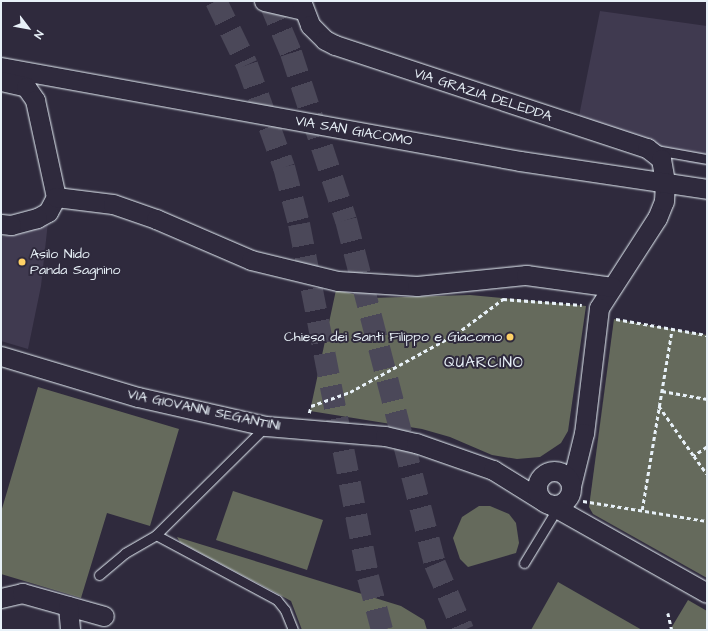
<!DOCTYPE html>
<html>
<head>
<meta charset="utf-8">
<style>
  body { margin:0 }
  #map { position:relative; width:708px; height:631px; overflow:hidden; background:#2f2a3d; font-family:"Architects Daughter",sans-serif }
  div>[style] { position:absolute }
  .built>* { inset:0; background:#403a50 }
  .green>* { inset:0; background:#656a5c }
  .motorway-tunnel>* { height:22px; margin-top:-11px; transform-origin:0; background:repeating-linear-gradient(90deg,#4b4859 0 22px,transparent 0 33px) }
  .path>* { height:2.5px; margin-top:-1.25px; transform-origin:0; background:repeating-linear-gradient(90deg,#e8f1f8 0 4px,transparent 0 7px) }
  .roads { filter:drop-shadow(0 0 1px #e8f1f8) drop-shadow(0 0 1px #e8f1f8) }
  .service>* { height:9px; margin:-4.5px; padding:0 4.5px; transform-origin:4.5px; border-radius:4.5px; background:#2f2a3d }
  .minor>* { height:19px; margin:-9.5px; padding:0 9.5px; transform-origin:9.5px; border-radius:9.5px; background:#2f2a3d }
  .minor>.ring { margin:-9.5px; padding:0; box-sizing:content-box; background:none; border:19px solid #2f2a3d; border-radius:50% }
  .dots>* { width:11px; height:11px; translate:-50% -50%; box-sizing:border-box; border:2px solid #2f2a3d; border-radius:50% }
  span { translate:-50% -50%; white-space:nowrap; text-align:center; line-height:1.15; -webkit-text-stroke:4px #2f2a3d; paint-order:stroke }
  .street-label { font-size:14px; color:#e8f1f8 }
  .poi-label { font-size:14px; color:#e8f1f8 }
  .left { translate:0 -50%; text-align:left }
  .right { translate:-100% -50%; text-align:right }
  .neighbourhood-label { font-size:15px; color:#e8f1f8; letter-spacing:1px }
  .frame { position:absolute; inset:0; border:2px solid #e8f1f8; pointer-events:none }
  .north { position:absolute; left:8px; top:8px; width:40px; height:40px; -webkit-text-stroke:3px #2f2a3d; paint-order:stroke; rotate:122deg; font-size:11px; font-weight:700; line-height:16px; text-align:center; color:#e8f1f8 }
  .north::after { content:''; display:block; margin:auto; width:14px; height:18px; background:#e8f1f8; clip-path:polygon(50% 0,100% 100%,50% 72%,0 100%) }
</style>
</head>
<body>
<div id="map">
  <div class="built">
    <div style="clip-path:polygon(600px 11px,707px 26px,707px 165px,688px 163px,681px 156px,671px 150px,579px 116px)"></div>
    <div style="clip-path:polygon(48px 222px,41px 286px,28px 349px,1px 341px,1px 237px,24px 233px)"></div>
  </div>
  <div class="green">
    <div style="clip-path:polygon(336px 290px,371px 298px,470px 295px,586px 306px,568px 431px,561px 443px,540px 457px,517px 459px,492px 455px,450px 437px,422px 429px,310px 411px)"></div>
    <div style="clip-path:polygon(614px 319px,707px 335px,707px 578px,593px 514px,589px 507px)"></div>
    <div style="clip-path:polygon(38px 387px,179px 429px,150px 526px,107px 513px,81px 598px,1px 574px,1px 512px)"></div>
    <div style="clip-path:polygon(233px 491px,323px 520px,307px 570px,216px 540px)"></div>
    <div style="clip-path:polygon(479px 506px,490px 506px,509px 514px,516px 523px,519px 543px,516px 553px,468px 567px,460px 559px,453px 538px,462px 517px)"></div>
    <div style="clip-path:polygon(177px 537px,401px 606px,424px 620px,427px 630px,302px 630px,291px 601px,180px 542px)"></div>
    <div style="clip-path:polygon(558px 582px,642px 630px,531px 630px)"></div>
    <div style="clip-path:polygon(688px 600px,707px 611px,707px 630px,670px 630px)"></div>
  </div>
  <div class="motorway-tunnel">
    <div style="left:216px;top:1px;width:71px;rotate:64.2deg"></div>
    <div style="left:247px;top:65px;width:109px;rotate:70.1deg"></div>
    <div style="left:284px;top:167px;width:59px;rotate:75.3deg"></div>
    <div style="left:299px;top:224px;width:360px;rotate:78.9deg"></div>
    <div style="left:368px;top:577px;width:55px;rotate:75.2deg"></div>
    <div style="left:269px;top:1px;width:56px;rotate:67.1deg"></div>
    <div style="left:291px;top:53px;width:176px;rotate:71.8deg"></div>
    <div style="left:346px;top:220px;width:355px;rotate:75.5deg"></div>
    <div style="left:435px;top:564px;width:72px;rotate:67deg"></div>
  </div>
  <div class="path">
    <div style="left:616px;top:319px;width:92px;rotate:10deg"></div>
    <div style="left:662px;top:391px;width:46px;rotate:10.1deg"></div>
    <div style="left:659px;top:406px;width:61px;rotate:55deg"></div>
    <div style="left:309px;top:413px;width:7px;rotate:-74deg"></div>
    <div style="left:311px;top:406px;width:41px;rotate:-19.7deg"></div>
    <div style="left:350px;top:392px;width:121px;rotate:-28.7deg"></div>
    <div style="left:456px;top:334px;width:59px;rotate:-36.7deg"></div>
    <div style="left:503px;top:299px;width:79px;rotate:4.3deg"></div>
    <div style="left:707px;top:447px;width:16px;rotate:145deg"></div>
    <div style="left:694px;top:456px;width:22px;rotate:54deg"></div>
    <div style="left:583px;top:501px;width:126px;rotate:9.2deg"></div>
    <div style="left:642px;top:510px;width:183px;rotate:-80.6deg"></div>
    <div style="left:668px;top:613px;width:17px;rotate:77deg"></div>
  </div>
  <div class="roads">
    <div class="service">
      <div style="left:656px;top:150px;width:52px;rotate:10deg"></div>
      <div style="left:266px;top:426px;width:155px;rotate:135.3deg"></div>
      <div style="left:156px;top:535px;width:137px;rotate:28.2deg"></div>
      <div style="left:277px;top:600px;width:13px;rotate:51deg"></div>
      <div style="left:285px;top:610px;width:22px;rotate:68deg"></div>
      <div style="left:524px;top:563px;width:63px;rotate:-58.6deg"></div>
      <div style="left:99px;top:575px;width:34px;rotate:-40deg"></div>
      <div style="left:125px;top:553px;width:36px;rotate:-30deg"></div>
    </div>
    <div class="minor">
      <div style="left:264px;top:1px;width:40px;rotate:13deg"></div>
      <div style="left:301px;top:1px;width:26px;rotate:69deg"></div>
      <div style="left:310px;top:25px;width:21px;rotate:45deg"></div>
      <div style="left:325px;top:40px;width:11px;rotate:27deg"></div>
      <div style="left:335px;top:45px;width:329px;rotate:18.3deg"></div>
      <div style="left:647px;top:148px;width:18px;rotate:38deg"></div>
      <div style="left:661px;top:159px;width:23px;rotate:80deg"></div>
      <div style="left:665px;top:182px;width:19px;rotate:93deg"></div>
      <div style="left:664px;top:201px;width:18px;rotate:112deg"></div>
      <div style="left:657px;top:218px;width:107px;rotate:122.8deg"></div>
      <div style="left:599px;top:308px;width:126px;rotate:96.8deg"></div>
      <div style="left:584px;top:433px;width:55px;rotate:103.8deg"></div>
      <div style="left:1px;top:67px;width:527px;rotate:10.27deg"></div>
      <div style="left:520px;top:161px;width:189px;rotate:8.5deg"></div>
      <div style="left:1px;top:81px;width:26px;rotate:13deg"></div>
      <div style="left:26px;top:87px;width:16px;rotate:55deg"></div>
      <div style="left:35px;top:100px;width:99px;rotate:77.8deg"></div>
      <div style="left:56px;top:197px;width:17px;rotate:118deg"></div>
      <div style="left:48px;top:212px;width:13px;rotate:151deg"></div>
      <div style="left:37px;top:218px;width:27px;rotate:165deg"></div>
      <div style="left:11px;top:225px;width:10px;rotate:-174deg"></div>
      <div style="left:56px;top:197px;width:57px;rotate:7deg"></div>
      <div style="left:113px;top:204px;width:46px;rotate:19.2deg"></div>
      <div style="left:156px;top:219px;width:103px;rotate:23.3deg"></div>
      <div style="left:251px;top:260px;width:89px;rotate:13.6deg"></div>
      <div style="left:338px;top:281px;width:79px;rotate:3.6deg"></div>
      <div style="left:417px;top:286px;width:110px;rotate:-5.8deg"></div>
      <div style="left:526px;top:275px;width:87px;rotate:7.9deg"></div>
      <div style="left:1px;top:356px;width:143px;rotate:16.7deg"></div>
      <div style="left:138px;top:397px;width:131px;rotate:12.8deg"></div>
      <div style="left:266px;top:426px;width:119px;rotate:4.8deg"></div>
      <div style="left:385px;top:436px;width:32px;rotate:13deg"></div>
      <div style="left:416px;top:443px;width:82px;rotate:19.3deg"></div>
      <div style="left:493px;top:470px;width:59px;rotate:31.8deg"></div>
      <div class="ring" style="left:537px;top:471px;width:15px;height:15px"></div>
      <div style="left:549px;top:504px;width:181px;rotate:29.4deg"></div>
      <div style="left:1px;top:598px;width:22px;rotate:-13deg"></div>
      <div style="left:22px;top:593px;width:85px;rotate:15.7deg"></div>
      <div style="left:68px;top:606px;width:24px;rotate:85deg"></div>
    </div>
  </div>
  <div class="dots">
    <div style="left:22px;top:262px;background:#ffd166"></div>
    <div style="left:510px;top:337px;background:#ffd166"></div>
  </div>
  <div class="street-label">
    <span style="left:483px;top:95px;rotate:18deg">VIA GRAZIA DELEDDA</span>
    <span style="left:354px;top:131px;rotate:10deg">VIA SAN GIACOMO</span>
    <span style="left:204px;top:410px;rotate:12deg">VIA GIOVANNI SEGANTINI</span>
  </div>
  <div class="poi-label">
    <span class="left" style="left:30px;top:262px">Asilo Nido<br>Panda Sagnino</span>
    <span class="right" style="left:502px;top:337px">Chiesa dei Santi Filippo e Giacomo</span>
  </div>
  <div class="neighbourhood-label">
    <span style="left:484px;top:363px">QUARCINO</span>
  </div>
  <div class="frame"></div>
  <div class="north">N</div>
</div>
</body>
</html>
